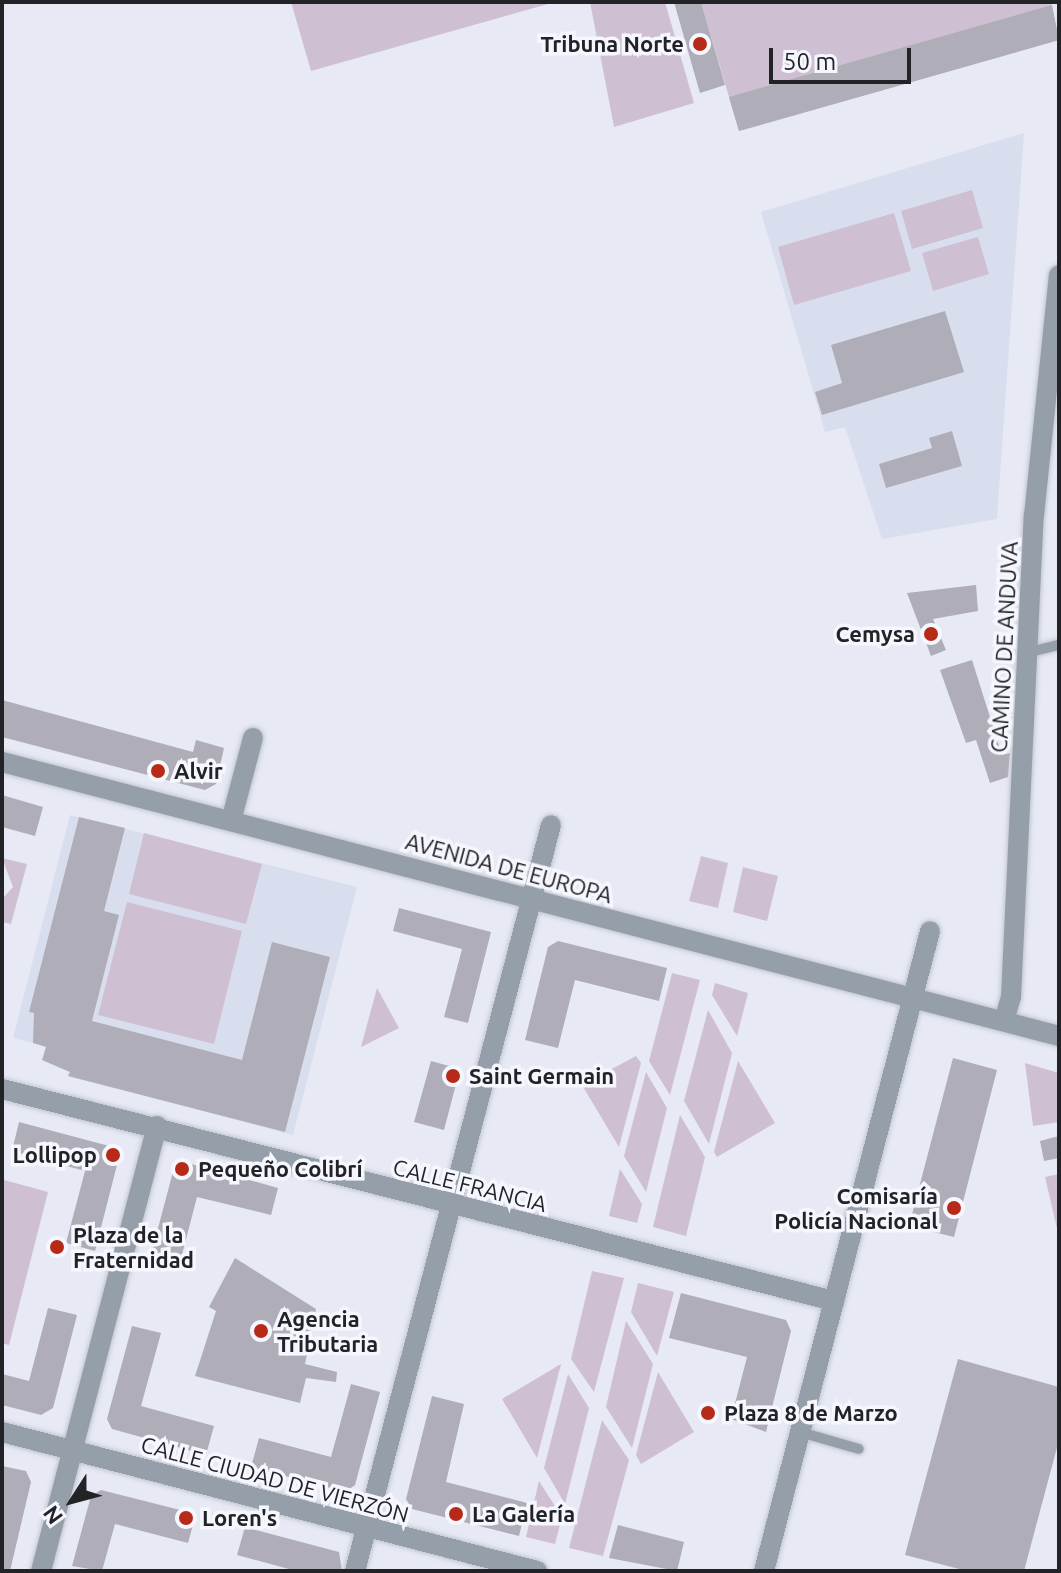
<!DOCTYPE html>
<html>
<head>
<meta charset="utf-8">
<style>
  body { margin:0 }
  #map { position:relative; width:1061px; height:1573px; overflow:hidden; background:#e7eaf4; font-family:Ubuntu,sans-serif }
  div>[style] { position:absolute }
  .built>* { inset:0; background:#d9deef }
  .green>* { inset:0; background:#cfbfd2 }
  .building>* { inset:0; background:#afadb7 }
  .roads { filter:drop-shadow(0 0 2px #c4c6cf) drop-shadow(0 0 2px #c4c6cf) }
  .lane>* { height:10px; margin:-5px; padding:0 5px; transform-origin:5px; border-radius:5px; background:#959faa }
  .street>* { height:20px; margin:-10px; padding:0 10px; transform-origin:10px; border-radius:10px; background:#959faa }
  .dots>* { width:22px; height:22px; translate:-50% -50%; box-sizing:border-box; border:4px solid #f6f7fe; border-radius:50% }
  span { translate:-50% -50%; white-space:nowrap; text-align:center; line-height:1.15; -webkit-text-stroke:7px #f6f7fe; paint-order:stroke }
  .poi-label { font-size:22px; color:#222326; font-weight:700 }
  .right { translate:-100% -50%; text-align:right }
  .left { translate:0 -50%; text-align:left }
  .street-label { font-size:22px; color:#222326 }
  .frame { position:absolute; inset:0; border:4px solid #222326; pointer-events:none }
  .north { position:absolute; left:32px; top:1461px; width:80px; height:80px; -webkit-text-stroke:6px #f6f7fe; paint-order:stroke; rotate:234deg; font-size:22px; font-weight:700; line-height:32px; text-align:center; color:#222326 }
  .north::after { content:''; display:block; margin:auto; width:28px; height:36px; background:#222326; clip-path:polygon(50% 0,100% 100%,50% 72%,0 100%) }
  .scale { position:absolute; left:769px; top:48px; width:142px; height:36px; box-sizing:border-box; border:4px solid #222326; border-top:0; padding-left:10px; font-size:24px; line-height:28px; white-space:nowrap; color:#222326; -webkit-text-stroke:6px #f6f7fe; paint-order:stroke }
</style>
</head>
<body>
<div id="map">
  <div class="built">
    <div style="clip-path:polygon(1024px 133px,997px 519px,882px 539px,845px 427px,825px 432px,761px 212px)"></div>
    <div style="clip-path:polygon(70px 815px,357px 887px,293px 1135px,68px 1076px,69px 1072px,42px 1060px,46px 1046px,13px 1038px)"></div>
  </div>
  <div class="green">
    <div style="clip-path:polygon(291px 2px,555px 2px,311px 71px)"></div>
    <div style="clip-path:polygon(590px 2px,665px 2px,694px 103px,614px 127px)"></div>
    <div style="clip-path:polygon(701px 2px,1051px 2px,1059px 40px,739px 131px)"></div>
    <div style="clip-path:polygon(972px 190px,983px 228px,912px 249px,901px 211px)"></div>
    <div style="clip-path:polygon(894px 213px,911px 271px,794px 305px,778px 247px)"></div>
    <div style="clip-path:polygon(978px 237px,989px 274px,933px 291px,922px 253px)"></div>
    <div style="clip-path:polygon(144px 833px,262px 864px,246px 924px,129px 894px)"></div>
    <div style="clip-path:polygon(701px 856px,728px 863px,718px 908px,689px 901px)"></div>
    <div style="clip-path:polygon(2px 858px,27px 864px,11px 924px,2px 922px,2px 899px,13px 887px)"></div>
    <div style="clip-path:polygon(743px 867px,778px 876px,767px 921px,733px 912px)"></div>
    <div style="clip-path:polygon(127px 902px,242px 931px,214px 1044px,98px 1015px)"></div>
    <div style="clip-path:polygon(672px 973px,700px 980px,670px 1095px,649px 1061px)"></div>
    <div style="clip-path:polygon(715px 983px,748px 993px,737px 1036px,712px 995px)"></div>
    <div style="clip-path:polygon(377px 988px,399px 1028px,361px 1047px)"></div>
    <div style="clip-path:polygon(708px 1010px,732px 1053px,709px 1144px,684px 1101px)"></div>
    <div style="clip-path:polygon(636px 1056px,641px 1063px,619px 1147px,582px 1085px)"></div>
    <div style="clip-path:polygon(738px 1061px,775px 1123px,717px 1157px,714px 1152px)"></div>
    <div style="clip-path:polygon(1025px 1063px,1059px 1073px,1059px 1122px,1033px 1126px)"></div>
    <div style="clip-path:polygon(646px 1072px,667px 1108px,646px 1192px,624px 1156px)"></div>
    <div style="clip-path:polygon(680px 1115px,705px 1157px,686px 1236px,653px 1227px)"></div>
    <div style="clip-path:polygon(620px 1169px,642px 1204px,637px 1223px,609px 1216px)"></div>
    <div style="clip-path:polygon(1059px 1174px,1059px 1237px,1045px 1177px)"></div>
    <div style="clip-path:polygon(4px 1180px,48px 1192px,9px 1345px,2px 1343px)"></div>
    <div style="clip-path:polygon(592px 1271px,624px 1278px,594px 1392px,571px 1359px)"></div>
    <div style="clip-path:polygon(638px 1283px,674px 1292px,657px 1356px,631px 1312px)"></div>
    <div style="clip-path:polygon(626px 1321px,653px 1364px,632px 1448px,606px 1407px)"></div>
    <div style="clip-path:polygon(561px 1364px,537px 1458px,502px 1399px)"></div>
    <div style="clip-path:polygon(658px 1372px,694px 1432px,641px 1464px,636px 1455px)"></div>
    <div style="clip-path:polygon(568px 1374px,589px 1408px,565px 1504px,544px 1468px)"></div>
    <div style="clip-path:polygon(602px 1420px,629px 1460px,603px 1556px,569px 1548px)"></div>
    <div style="clip-path:polygon(539px 1481px,562px 1517px,555px 1544px,526px 1537px)"></div>
  </div>
  <div class="building">
    <div style="clip-path:polygon(674px 2px,701px 2px,725px 85px,700px 93px)"></div>
    <div style="clip-path:polygon(1052px 5px,1059px 40px,739px 131px,729px 97px)"></div>
    <div style="clip-path:polygon(945px 311px,964px 372px,822px 415px,815px 392px,842px 383px,831px 345px)"></div>
    <div style="clip-path:polygon(952px 431px,962px 466px,886px 488px,879px 464px,932px 448px,929px 438px)"></div>
    <div style="clip-path:polygon(976px 585px,978px 611px,933px 619px,946px 650px,931px 656px,907px 593px)"></div>
    <div style="clip-path:polygon(972px 660px,1002px 755px,1010px 753px,1008px 777px,990px 783px,976px 740px,966px 743px,940px 670px)"></div>
    <div style="clip-path:polygon(2px 700px,193px 752px,196px 740px,224px 748px,216px 784px,205px 790px,2px 737px)"></div>
    <div style="clip-path:polygon(2px 795px,43px 807px,35px 836px,2px 827px)"></div>
    <div style="clip-path:polygon(79px 817px,125px 828px,104px 911px,119px 915px,92px 1021px,242px 1060px,272px 942px,330px 957px,285px 1132px,68px 1076px,70px 1072px,42px 1060px,46px 1047px,33px 1043px,34px 1013px,29px 1012px)"></div>
    <div style="clip-path:polygon(399px 908px,491px 932px,468px 1023px,444px 1017px,462px 949px,393px 931px)"></div>
    <div style="clip-path:polygon(558px 941px,667px 968px,659px 1001px,575px 980px,558px 1048px,525px 1040px,548px 947px)"></div>
    <div style="clip-path:polygon(953px 1058px,997px 1070px,954px 1237px,909px 1226px)"></div>
    <div style="clip-path:polygon(431px 1061px,460px 1069px,444px 1130px,414px 1122px)"></div>
    <div style="clip-path:polygon(19px 1122px,113px 1147px,119px 1157px,95px 1251px,66px 1243px,85px 1171px,12px 1151px)"></div>
    <div style="clip-path:polygon(1059px 1136px,1059px 1158px,1044px 1161px,1040px 1141px)"></div>
    <div style="clip-path:polygon(184px 1162px,278px 1188px,271px 1215px,197px 1197px,178px 1270px,149px 1262px,174px 1168px)"></div>
    <div style="clip-path:polygon(235px 1258px,316px 1309px,305px 1364px,337px 1372px,336px 1382px,306px 1378px,300px 1403px,195px 1376px,216px 1311px,209px 1307px)"></div>
    <div style="clip-path:polygon(681px 1293px,786px 1320px,791px 1331px,766px 1432px,731px 1419px,747px 1357px,669px 1338px)"></div>
    <div style="clip-path:polygon(48px 1308px,77px 1315px,53px 1408px,41px 1415px,2px 1405px,2px 1374px,29px 1381px)"></div>
    <div style="clip-path:polygon(132px 1326px,161px 1333px,141px 1406px,214px 1426px,206px 1455px,112px 1429px,107px 1419px)"></div>
    <div style="clip-path:polygon(958px 1359px,1059px 1387px,1059px 1440px,1024px 1571px,967px 1571px,905px 1555px)"></div>
    <div style="clip-path:polygon(351px 1384px,380px 1392px,355px 1485px,345px 1492px,251px 1467px,259px 1438px,331px 1457px)"></div>
    <div style="clip-path:polygon(432px 1396px,464px 1404px,446px 1482px,527px 1503px,519px 1536px,412px 1509px,406px 1499px)"></div>
    <div style="clip-path:polygon(2px 1466px,26px 1471px,31px 1482px,10px 1571px,2px 1571px)"></div>
    <div style="clip-path:polygon(101px 1490px,196px 1514px,188px 1543px,115px 1524px,102px 1571px,72px 1566px,91px 1496px)"></div>
    <div style="clip-path:polygon(618px 1525px,684px 1542px,677px 1571px,609px 1558px)"></div>
    <div style="clip-path:polygon(245px 1527px,339px 1552px,342px 1571px,296px 1571px,237px 1555px)"></div>
  </div>
  <div class="roads">
    <div class="lane">
      <div style="left:1026px;top:653px;width:34px;rotate:-14deg"></div>
      <div style="left:800px;top:1432px;width:61px;rotate:16.1deg"></div>
    </div>
    <div class="street">
      <div style="left:2px;top:762px;width:1092px;rotate:14.53deg"></div>
      <div style="left:231px;top:821px;width:86px;rotate:-75.2deg"></div>
      <div style="left:1004px;top:1021px;width:25px;rotate:-74deg"></div>
      <div style="left:1011px;top:997px;width:482px;rotate:-87.3deg"></div>
      <div style="left:1034px;top:516px;width:242px;rotate:-84.1deg"></div>
      <div style="left:2px;top:1089px;width:859px;rotate:14.3deg"></div>
      <div style="left:2px;top:1432px;width:553px;rotate:14.56deg"></div>
      <div style="left:41px;top:1571px;width:460px;rotate:-75.4deg"></div>
      <div style="left:355px;top:1571px;width:771px;rotate:-75.28deg"></div>
      <div style="left:764px;top:1571px;width:661px;rotate:-75.46deg"></div>
    </div>
  </div>
  <div class="dots">
    <div style="left:700px;top:44px;background:#b72a17"></div>
    <div style="left:931px;top:634px;background:#b72a17"></div>
    <div style="left:158px;top:771px;background:#b72a17"></div>
    <div style="left:453px;top:1076px;background:#b72a17"></div>
    <div style="left:113px;top:1155px;background:#b72a17"></div>
    <div style="left:182px;top:1169px;background:#b72a17"></div>
    <div style="left:954px;top:1208px;background:#b72a17"></div>
    <div style="left:57px;top:1247px;background:#b72a17"></div>
    <div style="left:261px;top:1331px;background:#b72a17"></div>
    <div style="left:708px;top:1413px;background:#b72a17"></div>
    <div style="left:456px;top:1514px;background:#b72a17"></div>
    <div style="left:186px;top:1518px;background:#b72a17"></div>
  </div>
  <div class="poi-label">
    <span class="right" style="left:684px;top:44px">Tribuna Norte</span>
    <span class="right" style="left:915px;top:634px">Cemysa</span>
    <span class="left" style="left:174px;top:771px">Alvir</span>
    <span class="left" style="left:469px;top:1076px">Saint Germain</span>
    <span class="right" style="left:97px;top:1155px">Lollipop</span>
    <span class="left" style="left:198px;top:1169px">Pequeño Colibrí</span>
    <span class="right" style="left:938px;top:1208px">Comisaría<br>Policía Nacional</span>
    <span class="left" style="left:73px;top:1247px">Plaza de la<br>Fraternidad</span>
    <span class="left" style="left:277px;top:1331px">Agencia<br>Tributaria</span>
    <span class="left" style="left:724px;top:1413px">Plaza 8 de Marzo</span>
    <span class="left" style="left:472px;top:1514px">La Galería</span>
    <span class="left" style="left:202px;top:1518px">Loren's</span>
  </div>
  <div class="street-label">
    <span style="left:1004px;top:647px;rotate:-87deg">CAMINO DE ANDUVA</span>
    <span style="left:509px;top:868px;rotate:15deg">AVENIDA DE EUROPA</span>
    <span style="left:470px;top:1185px;rotate:14deg">CALLE FRANCIA</span>
    <span style="left:275px;top:1479px;rotate:15deg">CALLE CIUDAD DE VIERZÓN</span>
  </div>
  <div class="frame"></div>
  <div class="north">N</div>
  <div class="scale">50 m</div>
</div>
</body>
</html>
